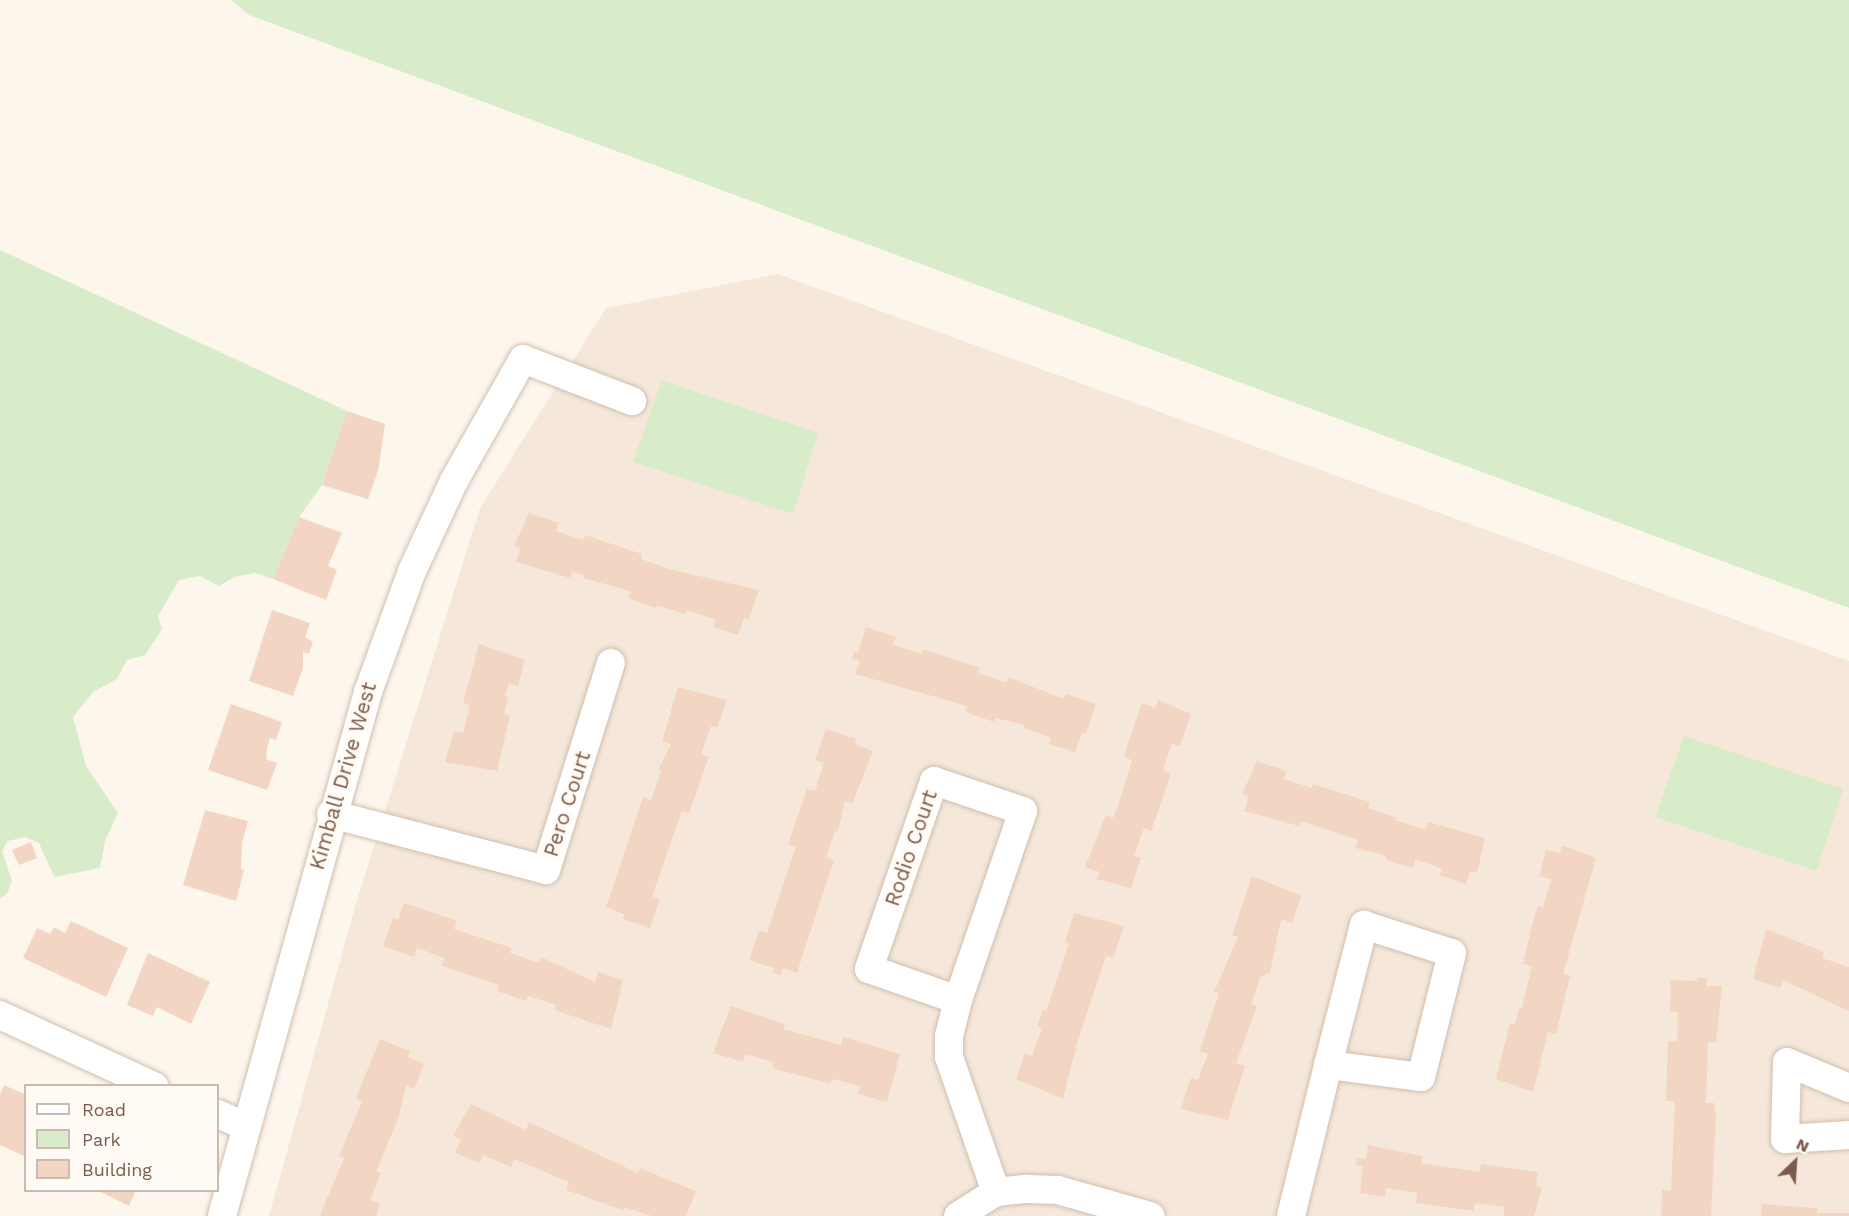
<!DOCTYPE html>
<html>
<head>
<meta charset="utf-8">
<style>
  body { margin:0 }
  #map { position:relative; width:1849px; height:1216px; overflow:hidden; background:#fdf6ec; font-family:"Work Sans",sans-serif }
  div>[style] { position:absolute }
  .residential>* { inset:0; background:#f5e8da }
  .green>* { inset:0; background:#d8ecc9 }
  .building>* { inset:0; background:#f3d5c3 }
  .roads { filter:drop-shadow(0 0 2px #d1beb0) drop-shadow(0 0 2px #d1beb0) }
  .minor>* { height:28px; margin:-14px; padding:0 14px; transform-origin:14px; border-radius:14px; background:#fff }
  span { translate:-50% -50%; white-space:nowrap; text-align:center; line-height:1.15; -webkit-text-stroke:6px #fffaf3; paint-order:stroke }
  .street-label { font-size:21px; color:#7a5c4d }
  .legend { position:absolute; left:24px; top:1084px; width:195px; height:108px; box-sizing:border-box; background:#fffaf3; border:2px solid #cabbb1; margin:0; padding:8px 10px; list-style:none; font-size:18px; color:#7a5c4d }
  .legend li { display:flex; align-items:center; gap:12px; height:30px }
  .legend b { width:30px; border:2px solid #cabbb1 }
  .north { position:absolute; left:1765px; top:1132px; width:60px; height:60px; -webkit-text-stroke:4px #fffaf3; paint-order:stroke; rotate:25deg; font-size:16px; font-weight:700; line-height:24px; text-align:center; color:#7a5c4d }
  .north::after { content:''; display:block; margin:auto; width:21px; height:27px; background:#7a5c4d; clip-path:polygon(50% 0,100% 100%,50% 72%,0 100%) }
</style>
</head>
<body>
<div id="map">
  <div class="residential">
    <div style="clip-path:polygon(778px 274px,1849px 661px,1849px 1216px,269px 1216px,355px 907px,480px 508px,606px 308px)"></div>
  </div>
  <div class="green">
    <div style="clip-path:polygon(231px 0,1849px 0,1849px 608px,249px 15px)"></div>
    <div style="clip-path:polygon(0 250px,347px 411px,322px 485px,299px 517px,273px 579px,255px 573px,234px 577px,219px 586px,200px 576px,179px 580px,158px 616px,162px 629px,145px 655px,127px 660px,117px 679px,93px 692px,73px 717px,86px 766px,118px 813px,105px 841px,100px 868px,54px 877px,39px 843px,25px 837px,8px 841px,2px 851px,12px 881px,7px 894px,0 898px)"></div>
    <div style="clip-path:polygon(662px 380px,818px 433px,793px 514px,633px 462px)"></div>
    <div style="clip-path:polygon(1684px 736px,1843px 789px,1817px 871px,1655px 817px)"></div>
  </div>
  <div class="building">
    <div style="clip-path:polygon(347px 411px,385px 424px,378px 471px,368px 499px,322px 485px)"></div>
    <div style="clip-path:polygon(529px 513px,559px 523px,556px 531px,583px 540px,585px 535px,642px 554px,641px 559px,669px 569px,759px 590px,749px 619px,744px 618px,738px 635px,713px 627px,716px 620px,687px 610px,685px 614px,657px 605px,656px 608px,628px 598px,630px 591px,583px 578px,584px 575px,572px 572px,570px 578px,516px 562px,521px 548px,514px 546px)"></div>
    <div style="clip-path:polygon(299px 517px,342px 533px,328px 566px,337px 570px,326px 600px,273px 579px)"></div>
    <div style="clip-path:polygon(272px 610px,310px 623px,305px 637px,313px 642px,309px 654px,303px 652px,303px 668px,293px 696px,249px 681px)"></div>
    <div style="clip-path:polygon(866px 627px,896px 637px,893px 645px,921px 654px,923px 649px,980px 668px,978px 673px,1007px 683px,1008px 677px,1064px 699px,1066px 694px,1096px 704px,1086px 734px,1082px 733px,1075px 752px,1049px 744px,1051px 738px,1024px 728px,1025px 725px,995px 718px,994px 722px,965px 712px,967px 706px,855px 674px,860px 661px,852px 659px,854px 652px,858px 653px)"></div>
    <div style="clip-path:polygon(479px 644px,525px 660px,518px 686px,509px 683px,505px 696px,508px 697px,504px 714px,510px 716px,497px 771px,445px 762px,454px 731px,463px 733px,470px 705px,463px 703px)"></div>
    <div style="clip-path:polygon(678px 687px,727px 700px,717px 728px,711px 726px,701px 754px,709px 757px,689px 813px,682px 811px,652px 896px,660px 899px,650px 928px,623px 919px,624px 914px,606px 907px,643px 797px,651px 800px,661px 771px,658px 770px,671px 744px,662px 741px)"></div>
    <div style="clip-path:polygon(1158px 700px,1191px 714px,1180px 746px,1172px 744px,1163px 770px,1171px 774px,1151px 831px,1144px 828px,1134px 856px,1141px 858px,1131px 888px,1097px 879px,1100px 872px,1085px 867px,1106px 815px,1113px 818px,1118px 806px,1132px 760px,1125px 758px,1125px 752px,1142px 703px,1155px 708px)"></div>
    <div style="clip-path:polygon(231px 704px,282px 722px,276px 740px,270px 738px,267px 749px,266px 759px,277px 763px,267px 790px,208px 770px)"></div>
    <div style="clip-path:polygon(826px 729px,856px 739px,855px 744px,873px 751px,852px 804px,845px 801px,838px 831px,835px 831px,826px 857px,834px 860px,797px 973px,783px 968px,781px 975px,773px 973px,774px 968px,749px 960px,759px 930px,767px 933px,796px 847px,788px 844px,797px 818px,807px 789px,815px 791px,824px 763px,815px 760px)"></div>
    <div style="clip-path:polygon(1257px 761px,1286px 771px,1284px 779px,1312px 788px,1313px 784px,1370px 802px,1368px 808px,1397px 818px,1396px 820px,1425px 830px,1428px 822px,1485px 838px,1477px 873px,1470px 871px,1466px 884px,1440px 875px,1442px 869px,1415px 859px,1413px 868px,1388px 861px,1384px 855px,1355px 848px,1358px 840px,1301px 821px,1299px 826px,1244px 811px,1249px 796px,1242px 794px)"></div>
    <div style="clip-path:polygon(205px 810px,248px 821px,242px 843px,241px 869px,244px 870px,236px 901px,183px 885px)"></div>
    <div style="clip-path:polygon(31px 842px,37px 858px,19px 865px,12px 850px)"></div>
    <div style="clip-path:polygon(1562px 845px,1596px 858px,1563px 974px,1570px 976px,1556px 1034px,1548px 1032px,1533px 1092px,1496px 1079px,1510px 1023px,1515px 1024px,1519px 1008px,1522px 1008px,1532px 966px,1523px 964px,1534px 917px,1538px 906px,1543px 907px,1551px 879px,1539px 876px,1546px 850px,1560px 853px)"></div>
    <div style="clip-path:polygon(1252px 876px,1301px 896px,1292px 923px,1281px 919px,1270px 973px,1261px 976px,1251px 1004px,1257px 1006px,1236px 1063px,1245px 1066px,1228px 1120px,1181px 1109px,1191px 1078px,1198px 1080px,1208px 1054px,1200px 1051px,1219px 993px,1214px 992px,1238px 937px,1232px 935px)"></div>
    <div style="clip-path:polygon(404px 903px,457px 921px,454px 929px,512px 948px,510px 953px,539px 963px,541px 957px,595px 982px,598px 972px,623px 980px,611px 1029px,554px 1010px,556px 1005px,528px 996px,526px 1001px,497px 991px,499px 985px,442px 966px,444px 958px,417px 948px,414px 957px,383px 946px,393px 918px,398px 920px)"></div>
    <div style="clip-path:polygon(1074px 913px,1124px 926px,1113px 958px,1106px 956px,1078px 1040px,1063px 1099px,1016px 1079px,1025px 1053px,1032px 1056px,1042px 1028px,1037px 1026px,1043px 1010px,1046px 1011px,1069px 943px,1065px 942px)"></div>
    <div style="clip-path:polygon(71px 921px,128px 948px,106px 997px,23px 958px,37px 928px,50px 934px,54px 927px,65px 933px)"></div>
    <div style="clip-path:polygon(1766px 929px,1824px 952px,1822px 958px,1849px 967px,1849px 1011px,1783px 980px,1780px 988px,1753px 979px)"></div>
    <div style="clip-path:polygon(148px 953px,210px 982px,191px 1024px,157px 1007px,153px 1016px,127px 1005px)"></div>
    <div style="clip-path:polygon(1697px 978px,1707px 978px,1706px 986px,1722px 986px,1716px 1043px,1708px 1042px,1706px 1103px,1714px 1103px,1716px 1115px,1711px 1216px,1661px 1216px,1662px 1190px,1671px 1191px,1675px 1101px,1666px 1101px,1668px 1041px,1677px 1041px,1678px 1012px,1670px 1012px,1671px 980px,1697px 981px)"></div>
    <div style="clip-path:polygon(731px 1006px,785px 1024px,783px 1029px,841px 1045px,843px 1037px,900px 1054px,887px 1102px,858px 1094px,860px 1086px,832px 1079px,831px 1084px,772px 1068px,774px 1062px,745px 1054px,743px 1062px,713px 1053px)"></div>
    <div style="clip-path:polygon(380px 1039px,410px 1051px,408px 1057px,424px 1064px,414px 1089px,406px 1085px,399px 1116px,376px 1172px,381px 1173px,370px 1200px,380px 1204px,376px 1216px,323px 1216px,320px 1215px,344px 1158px,339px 1156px,362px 1101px,356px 1098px)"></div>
    <div style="clip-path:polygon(4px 1085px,26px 1095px,26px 1157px,0 1145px,0 1095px)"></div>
    <div style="clip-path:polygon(471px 1104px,526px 1130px,529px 1122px,638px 1173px,640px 1168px,696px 1191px,686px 1216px,652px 1216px,624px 1207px,623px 1210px,566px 1190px,569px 1182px,514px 1159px,511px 1167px,483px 1155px,480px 1163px,455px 1153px,461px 1139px,453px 1136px)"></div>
    <div style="clip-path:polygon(1368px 1145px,1422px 1156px,1421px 1163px,1480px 1172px,1481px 1164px,1538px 1172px,1536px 1186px,1542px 1187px,1534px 1216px,1503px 1216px,1505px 1207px,1475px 1203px,1474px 1211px,1416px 1203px,1417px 1193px,1386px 1188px,1385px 1197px,1360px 1193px,1363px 1166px,1356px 1165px,1357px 1158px,1366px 1159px)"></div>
    <div style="clip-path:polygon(97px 1190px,136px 1190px,129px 1206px)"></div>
    <div style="clip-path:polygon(1762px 1204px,1817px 1208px,1817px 1213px,1849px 1213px,1849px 1216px,1761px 1216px)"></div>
  </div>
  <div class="roads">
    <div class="minor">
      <div style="left:331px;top:814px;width:222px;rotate:14.6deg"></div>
      <div style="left:546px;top:870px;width:217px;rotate:-72.6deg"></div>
      <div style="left:958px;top:1000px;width:200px;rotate:-71deg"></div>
      <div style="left:1023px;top:811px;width:94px;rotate:-161.4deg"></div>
      <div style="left:934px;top:781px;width:199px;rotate:109.1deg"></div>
      <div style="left:869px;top:969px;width:94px;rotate:19.2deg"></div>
      <div style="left:958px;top:1000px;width:37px;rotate:104deg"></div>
      <div style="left:949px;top:1036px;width:21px;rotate:90deg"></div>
      <div style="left:949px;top:1057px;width:143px;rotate:70.8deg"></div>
      <div style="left:0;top:1015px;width:170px;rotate:24.8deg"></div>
      <div style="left:1849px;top:1088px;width:67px;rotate:-157.2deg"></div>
      <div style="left:1787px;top:1062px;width:77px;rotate:91.5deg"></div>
      <div style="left:1785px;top:1139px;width:64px;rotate:-3.6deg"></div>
      <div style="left:218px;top:1114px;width:30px;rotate:24deg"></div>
      <div style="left:222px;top:1216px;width:544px;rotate:-74.43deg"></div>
      <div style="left:368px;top:692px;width:129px;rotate:-70deg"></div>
      <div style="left:412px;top:571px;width:99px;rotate:-65deg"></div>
      <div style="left:454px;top:481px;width:140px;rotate:-60.5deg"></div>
      <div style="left:523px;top:359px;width:117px;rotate:21.1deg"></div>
      <div style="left:958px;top:1216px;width:45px;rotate:-32.3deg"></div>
      <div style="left:996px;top:1192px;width:31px;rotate:-6deg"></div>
      <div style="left:1027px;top:1189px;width:31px;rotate:2deg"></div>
      <div style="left:1058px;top:1190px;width:96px;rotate:15.8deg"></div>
      <div style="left:1291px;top:1216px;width:155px;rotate:-76.2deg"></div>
      <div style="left:1328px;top:1065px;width:145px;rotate:-75.6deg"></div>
      <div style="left:1364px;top:925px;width:92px;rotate:17.7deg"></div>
      <div style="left:1452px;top:953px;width:128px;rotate:104deg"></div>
      <div style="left:1421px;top:1077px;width:94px;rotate:-172.6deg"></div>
    </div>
  </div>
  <div class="street-label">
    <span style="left:343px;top:776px;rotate:-74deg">Kimball Drive West</span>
    <span style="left:567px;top:804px;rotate:-72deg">Pero Court</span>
    <span style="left:911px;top:848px;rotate:-71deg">Rodio Court</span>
  </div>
  <ul class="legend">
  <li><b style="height:8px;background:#fff"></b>Road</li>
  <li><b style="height:16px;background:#d8ecc9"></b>Park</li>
  <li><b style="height:16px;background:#f3d5c3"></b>Building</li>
  </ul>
  <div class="north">N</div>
</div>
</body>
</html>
